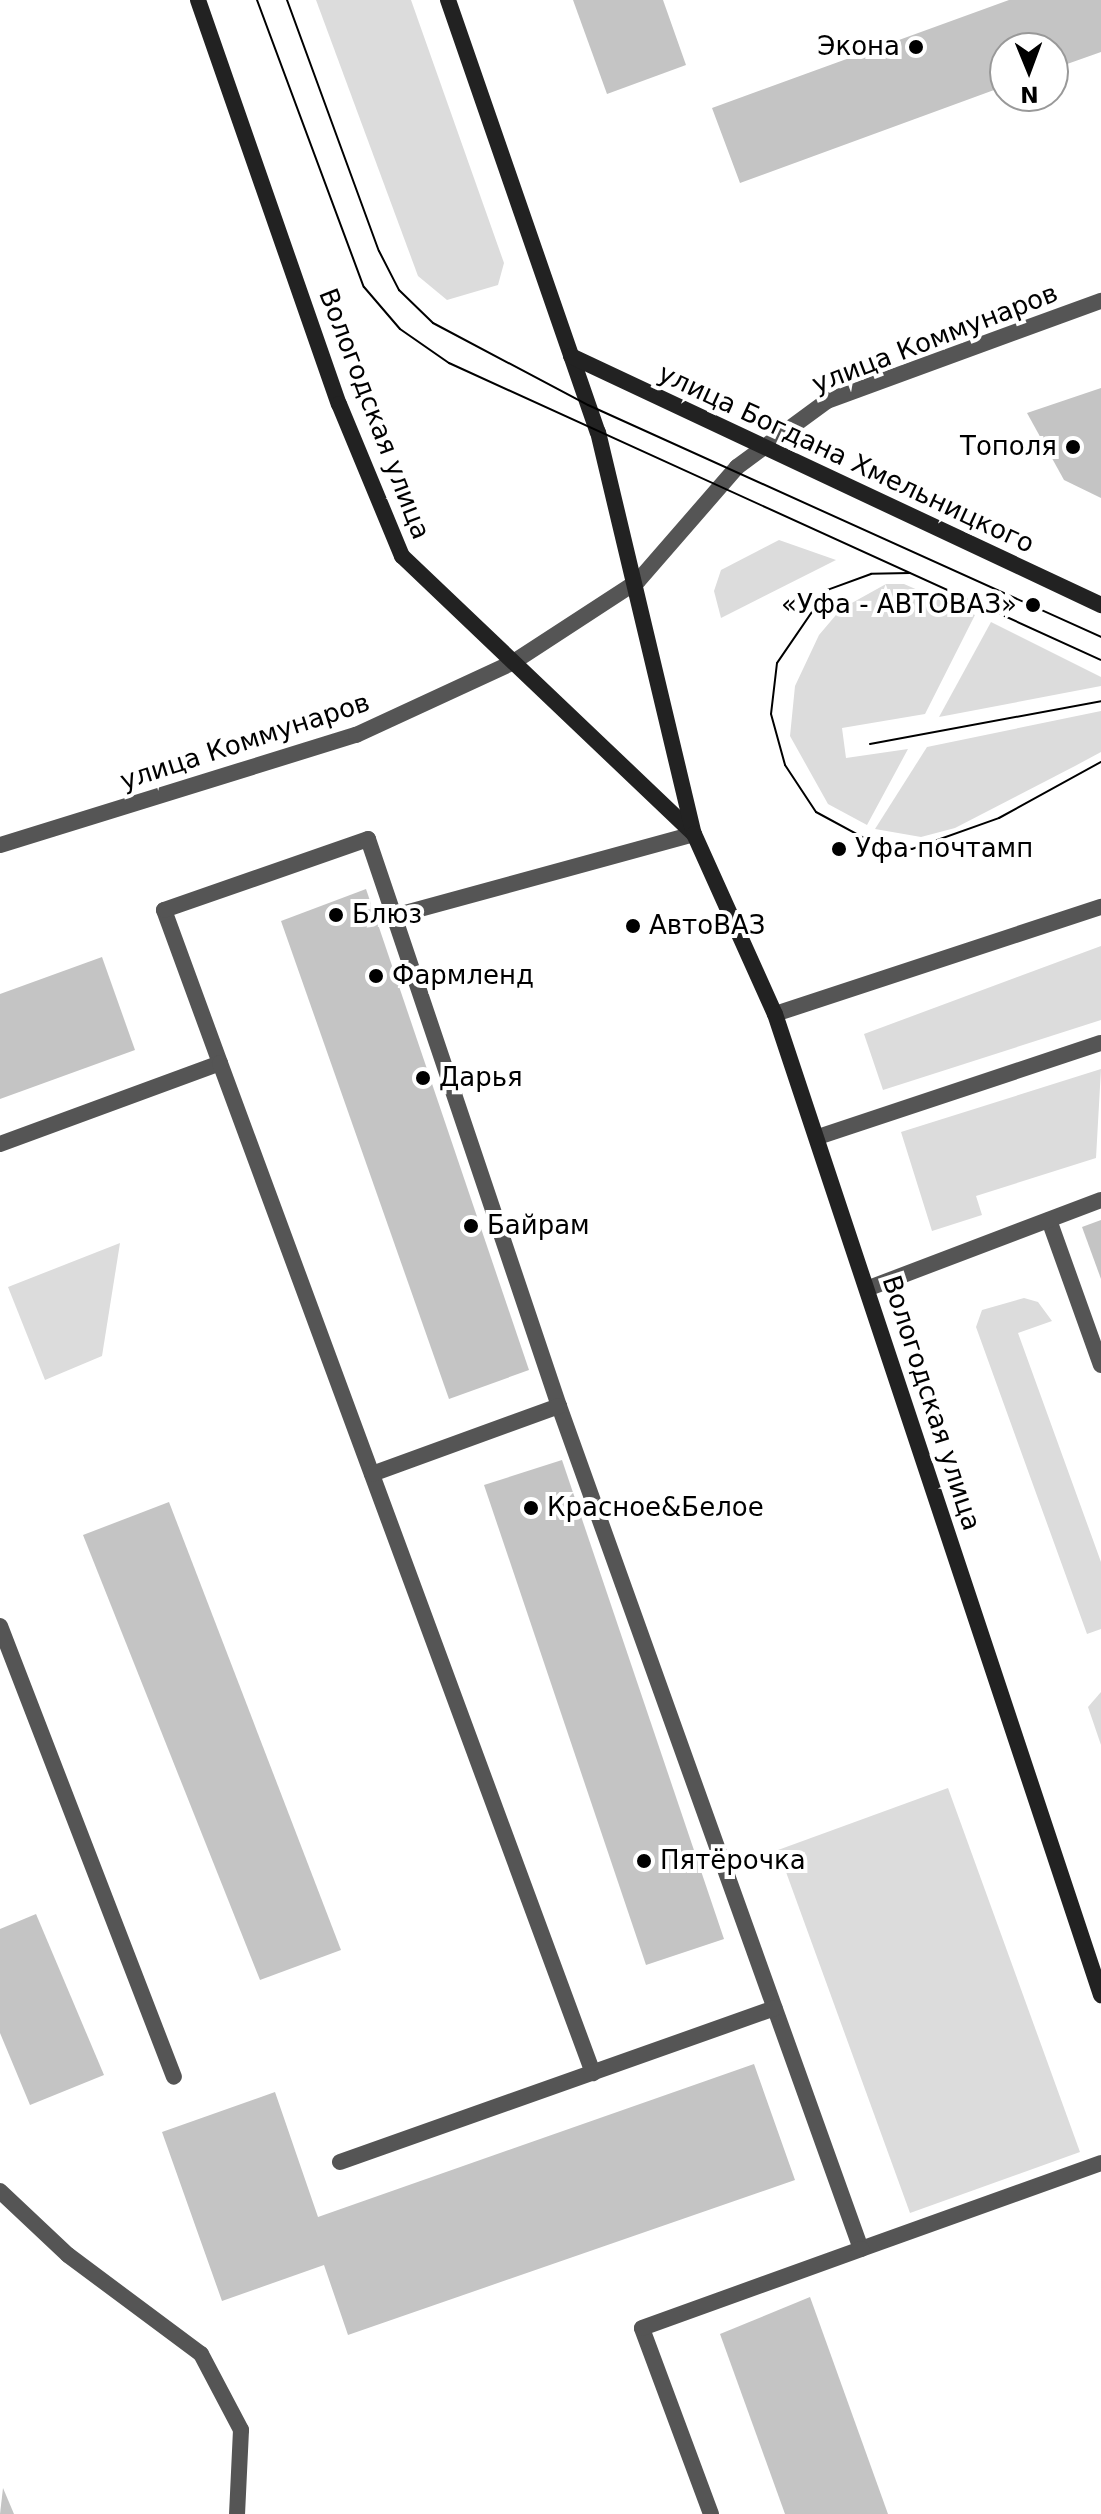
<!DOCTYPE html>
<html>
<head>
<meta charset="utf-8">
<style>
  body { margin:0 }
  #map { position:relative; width:1101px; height:2514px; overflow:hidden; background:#fff; font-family:"DejaVu Sans",sans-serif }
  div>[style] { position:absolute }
  .green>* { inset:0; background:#dcdcdc }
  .building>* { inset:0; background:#c4c4c4 }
  .service>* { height:16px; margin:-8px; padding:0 8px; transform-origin:8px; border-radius:8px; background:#555 }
  .minor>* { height:16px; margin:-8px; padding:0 8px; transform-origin:8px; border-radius:8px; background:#555 }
  .secondary>* { height:16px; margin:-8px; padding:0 8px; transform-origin:8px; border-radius:8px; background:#222 }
  .tram>* { height:2px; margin:-1px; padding:0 1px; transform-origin:1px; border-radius:1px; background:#000 }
  .dots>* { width:22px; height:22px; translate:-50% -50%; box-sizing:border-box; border:4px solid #fff; border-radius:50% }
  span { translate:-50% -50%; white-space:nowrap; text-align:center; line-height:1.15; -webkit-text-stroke:8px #fff; paint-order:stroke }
  .poi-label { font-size:26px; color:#000 }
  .right { translate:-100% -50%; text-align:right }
  .left { translate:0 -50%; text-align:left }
  .street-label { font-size:26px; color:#000 }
  .north { position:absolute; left:989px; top:32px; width:80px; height:80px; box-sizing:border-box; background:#fff; border:2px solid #999; border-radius:50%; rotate:179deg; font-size:22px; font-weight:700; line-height:32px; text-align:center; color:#000 }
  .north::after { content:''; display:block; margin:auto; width:28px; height:36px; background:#000; clip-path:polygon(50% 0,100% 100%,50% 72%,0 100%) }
</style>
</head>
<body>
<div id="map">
  <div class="green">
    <div style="clip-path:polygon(316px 0,411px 0,504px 263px,498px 285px,447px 300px,418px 276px)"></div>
    <div style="clip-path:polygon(779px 540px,836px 560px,721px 618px,714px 591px,721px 570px)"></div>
    <div style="clip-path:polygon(886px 584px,904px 584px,975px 615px,925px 714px,842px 728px,846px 758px,908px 749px,867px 825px,828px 804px,790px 736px,795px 686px,819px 635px,841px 609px)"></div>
    <div style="clip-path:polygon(991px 622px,1101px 677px,1101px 686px,939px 717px)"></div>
    <div style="clip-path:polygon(1101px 711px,1101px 752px,1075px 766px,955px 828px,921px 837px,875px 829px,927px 747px)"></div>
    <div style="clip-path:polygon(1101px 946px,1101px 1020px,883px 1090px,864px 1034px)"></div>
    <div style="clip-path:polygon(1101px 1069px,1096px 1158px,976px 1196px,982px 1215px,932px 1231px,901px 1132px)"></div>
    <div style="clip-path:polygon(120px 1243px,102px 1356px,45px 1380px,8px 1287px)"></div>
    <div style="clip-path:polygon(1024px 1298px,1038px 1302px,1052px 1321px,1018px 1333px,1101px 1562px,1101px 1629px,1087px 1634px,976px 1327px,982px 1310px)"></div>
    <div style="clip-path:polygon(1101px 1692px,1101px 1745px,1088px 1707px)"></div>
    <div style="clip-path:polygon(948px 1788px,1080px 2152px,910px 2213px,778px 1850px)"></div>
  </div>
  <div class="building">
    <div style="clip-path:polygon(573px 0,663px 0,686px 65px,607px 94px)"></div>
    <div style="clip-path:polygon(1009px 0,1101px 0,1101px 52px,1053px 69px,1053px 48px,1005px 48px,1005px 86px,740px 183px,712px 108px)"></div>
    <div style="clip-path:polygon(1101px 388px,1101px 498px,1064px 480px,1027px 413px)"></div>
    <div style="clip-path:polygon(366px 889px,529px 1370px,449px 1399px,281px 921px)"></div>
    <div style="clip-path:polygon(102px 957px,135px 1050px,0 1099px,0 994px)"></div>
    <div style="clip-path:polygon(1101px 1220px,1101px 1279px,1082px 1227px)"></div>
    <div style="clip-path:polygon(562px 1460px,724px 1939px,646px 1965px,484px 1485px)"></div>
    <div style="clip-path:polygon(169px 1502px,341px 1950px,260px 1980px,83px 1535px)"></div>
    <div style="clip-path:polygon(36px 1914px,104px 2075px,30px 2105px,0 2033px,0 1929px)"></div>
    <div style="clip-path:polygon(754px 2064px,795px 2180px,348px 2335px,324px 2265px,222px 2301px,162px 2132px,275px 2092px,318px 2217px)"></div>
    <div style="clip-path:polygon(810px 2297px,888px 2514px,785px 2514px,720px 2334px)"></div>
    <div style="clip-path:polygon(3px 2488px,14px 2514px,0 2514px)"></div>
  </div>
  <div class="service">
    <div style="left:694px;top:834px;width:311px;rotate:164.7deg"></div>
    <div style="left:394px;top:916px;width:517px;rotate:71.39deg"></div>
    <div style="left:559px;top:1406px;width:895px;rotate:70.29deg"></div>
    <div style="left:861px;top:2249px;width:255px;rotate:-19.7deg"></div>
    <div style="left:775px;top:1014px;width:343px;rotate:-18.2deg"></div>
    <div style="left:220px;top:1063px;width:163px;rotate:-110.1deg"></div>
    <div style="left:164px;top:910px;width:216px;rotate:-19.2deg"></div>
    <div style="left:368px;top:839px;width:81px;rotate:71.3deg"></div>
    <div style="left:818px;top:1137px;width:298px;rotate:-18.4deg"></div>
    <div style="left:0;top:1144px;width:234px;rotate:-20.2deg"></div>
    <div style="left:220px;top:1063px;width:1077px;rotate:69.73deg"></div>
    <div style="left:1049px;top:1220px;width:154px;rotate:70.3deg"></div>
    <div style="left:869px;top:1288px;width:248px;rotate:-20.8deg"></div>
    <div style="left:372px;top:1474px;width:199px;rotate:-20deg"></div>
    <div style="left:0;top:1626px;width:483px;rotate:68.9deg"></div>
    <div style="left:340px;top:2162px;width:461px;rotate:-19.5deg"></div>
    <div style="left:711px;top:2514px;width:198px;rotate:-110.4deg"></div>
    <div style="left:642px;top:2328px;width:233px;rotate:-19.8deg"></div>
  </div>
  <div class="minor">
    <div style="left:0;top:845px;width:373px;rotate:-17.2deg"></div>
    <div style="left:356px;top:735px;width:172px;rotate:-24.8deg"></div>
    <div style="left:512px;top:663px;width:150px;rotate:-33.1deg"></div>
    <div style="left:638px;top:581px;width:151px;rotate:-49deg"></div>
    <div style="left:737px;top:467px;width:112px;rotate:-36.3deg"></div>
    <div style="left:827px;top:401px;width:292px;rotate:-20.1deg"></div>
    <div style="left:0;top:2191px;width:93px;rotate:43.3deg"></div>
    <div style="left:68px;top:2255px;width:166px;rotate:36.7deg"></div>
    <div style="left:201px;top:2354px;width:86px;rotate:62.2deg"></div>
    <div style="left:241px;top:2430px;width:84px;rotate:92.7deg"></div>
  </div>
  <div class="secondary">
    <div style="left:198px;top:0;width:428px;rotate:70.8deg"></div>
    <div style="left:339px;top:404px;width:165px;rotate:67.5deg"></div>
    <div style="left:402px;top:556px;width:402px;rotate:43.6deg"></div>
    <div style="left:448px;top:0;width:457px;rotate:70.9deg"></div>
    <div style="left:598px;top:432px;width:413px;rotate:76.6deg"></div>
    <div style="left:694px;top:834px;width:197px;rotate:65.8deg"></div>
    <div style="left:775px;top:1014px;width:1034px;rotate:71.62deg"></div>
    <div style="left:571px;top:356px;width:586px;rotate:25.16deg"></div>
  </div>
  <div class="tram">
    <div style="left:257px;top:0;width:306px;rotate:69.6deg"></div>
    <div style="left:364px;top:287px;width:55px;rotate:49.4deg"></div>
    <div style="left:400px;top:329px;width:60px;rotate:34.8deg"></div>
    <div style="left:449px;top:363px;width:716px;rotate:24.49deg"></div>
    <div style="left:287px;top:0;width:267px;rotate:69.9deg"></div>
    <div style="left:379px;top:251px;width:44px;rotate:62.9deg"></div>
    <div style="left:399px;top:290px;width:47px;rotate:44.1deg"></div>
    <div style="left:433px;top:323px;width:175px;rotate:27.9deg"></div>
    <div style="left:588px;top:405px;width:563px;rotate:24.33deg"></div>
    <div style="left:910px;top:573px;width:39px;rotate:179deg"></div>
    <div style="left:871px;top:574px;width:47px;rotate:160deg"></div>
    <div style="left:827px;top:590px;width:88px;rotate:124.4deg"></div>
    <div style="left:777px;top:663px;width:51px;rotate:96.7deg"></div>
    <div style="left:771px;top:714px;width:53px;rotate:74.6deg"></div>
    <div style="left:785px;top:765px;width:56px;rotate:56.6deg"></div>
    <div style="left:816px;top:812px;width:57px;rotate:28.4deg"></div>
    <div style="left:866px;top:839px;width:47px;rotate:12.3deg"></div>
    <div style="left:912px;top:849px;width:92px;rotate:-19.6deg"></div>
    <div style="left:999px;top:818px;width:116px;rotate:-28.8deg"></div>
    <div style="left:870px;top:744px;width:235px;rotate:-10.5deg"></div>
  </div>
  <div class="dots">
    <div style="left:916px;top:47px;background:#000"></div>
    <div style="left:1073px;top:447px;background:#000"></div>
    <div style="left:1033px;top:605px;background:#000"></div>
    <div style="left:839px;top:849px;background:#000"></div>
    <div style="left:336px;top:915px;background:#000"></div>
    <div style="left:633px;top:926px;background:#000"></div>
    <div style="left:376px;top:976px;background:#000"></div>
    <div style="left:423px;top:1078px;background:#000"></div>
    <div style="left:471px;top:1226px;background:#000"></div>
    <div style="left:531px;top:1508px;background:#000"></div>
    <div style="left:644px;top:1861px;background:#000"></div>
  </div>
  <div class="poi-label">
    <span class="right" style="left:900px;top:47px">Экона</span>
    <span class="right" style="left:1057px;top:447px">Тополя</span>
    <span class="right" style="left:1017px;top:605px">«Уфа - АВТОВАЗ»</span>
    <span class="left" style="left:855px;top:849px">Уфа почтамп</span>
    <span class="left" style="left:352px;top:915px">Блюз</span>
    <span class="left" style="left:649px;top:926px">АвтоВАЗ</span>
    <span class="left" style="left:392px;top:976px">Фармленд</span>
    <span class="left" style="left:439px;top:1078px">Дарья</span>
    <span class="left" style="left:487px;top:1226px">Байрам</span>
    <span class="left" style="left:547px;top:1508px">Красное&amp;Белое</span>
    <span class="left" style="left:660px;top:1861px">Пятёрочка</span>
  </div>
  <div class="street-label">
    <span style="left:935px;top:339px;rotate:-21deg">улица Коммунаров</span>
    <span style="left:374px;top:414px;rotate:69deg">Вологодская улица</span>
    <span style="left:846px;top:459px;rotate:25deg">улица Богдана Хмельницкого</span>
    <span style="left:245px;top:742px;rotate:-18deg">улица Коммунаров</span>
    <span style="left:931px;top:1403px;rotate:72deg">Вологодская улица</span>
  </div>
  <div class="north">N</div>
</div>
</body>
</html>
